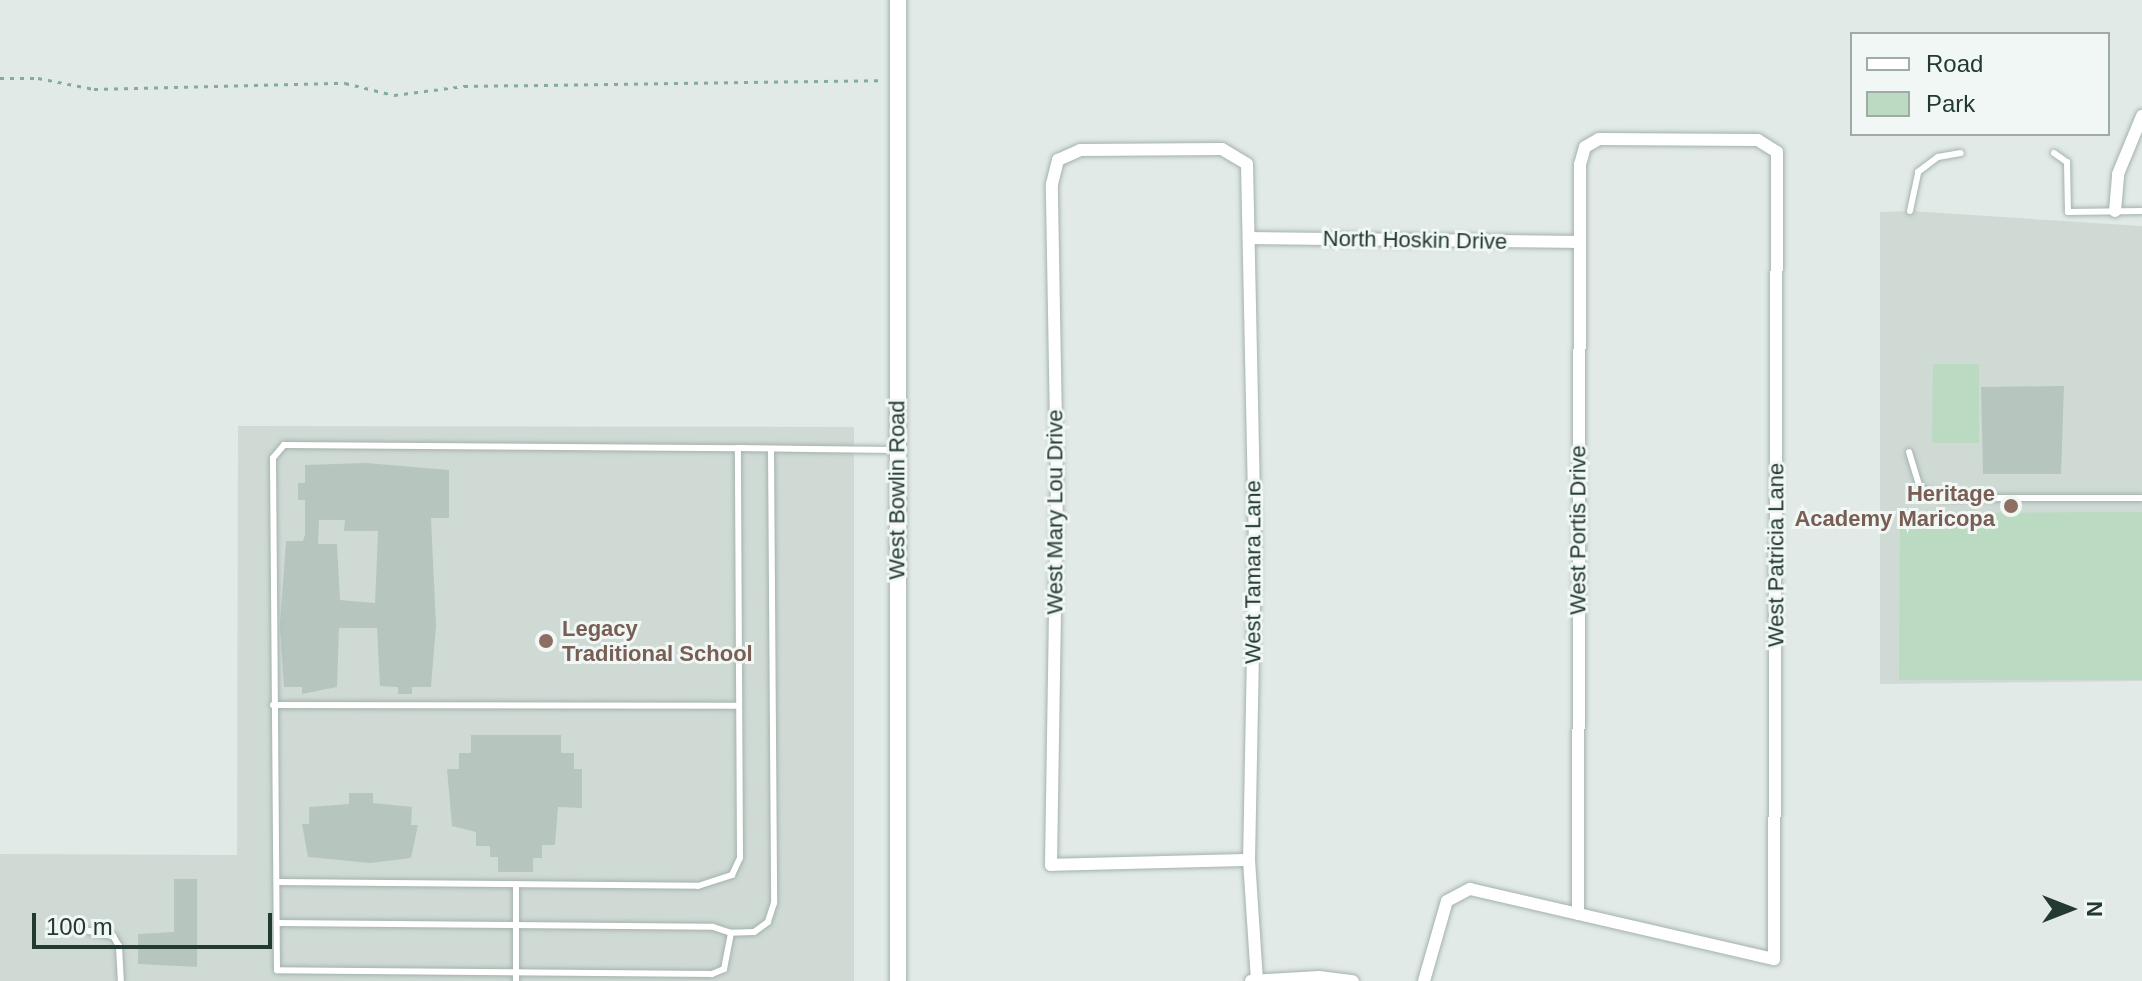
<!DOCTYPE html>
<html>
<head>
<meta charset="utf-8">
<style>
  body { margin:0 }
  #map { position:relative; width:2142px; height:981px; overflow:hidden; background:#e1eae6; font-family:Arial,sans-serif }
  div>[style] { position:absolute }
  .built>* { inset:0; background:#cfdad5 }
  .green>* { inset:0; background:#bbdac2 }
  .building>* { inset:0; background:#b7c5bf }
  .path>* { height:3px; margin-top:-1.5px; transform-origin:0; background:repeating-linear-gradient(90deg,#84ac9d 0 4px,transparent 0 10px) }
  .roads { filter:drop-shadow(0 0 2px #a4b2ac) drop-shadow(0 0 2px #a4b2ac) }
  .service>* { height:6px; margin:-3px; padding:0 3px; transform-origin:3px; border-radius:3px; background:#fff }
  .minor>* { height:12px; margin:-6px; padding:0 6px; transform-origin:6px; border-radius:6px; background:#fff }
  .tertiary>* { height:16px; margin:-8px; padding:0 8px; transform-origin:8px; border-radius:8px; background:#fff }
  .dots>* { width:22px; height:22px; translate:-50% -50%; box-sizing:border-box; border:4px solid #f1f7f4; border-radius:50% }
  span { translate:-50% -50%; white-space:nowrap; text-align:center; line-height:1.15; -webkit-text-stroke:6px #f1f7f4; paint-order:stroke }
  .street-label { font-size:22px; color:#233a32 }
  .education-label { font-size:22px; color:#785e54; font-weight:700 }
  .right { translate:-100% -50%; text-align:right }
  .left { translate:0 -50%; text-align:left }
  .legend { position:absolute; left:1850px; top:32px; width:260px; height:104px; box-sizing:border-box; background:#f1f7f4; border:2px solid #9faba6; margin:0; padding:10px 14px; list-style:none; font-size:24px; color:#233a32 }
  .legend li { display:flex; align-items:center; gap:16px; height:40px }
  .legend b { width:40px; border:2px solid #9faba6 }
  .north { position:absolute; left:2030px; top:869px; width:80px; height:80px; -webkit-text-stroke:6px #f1f7f4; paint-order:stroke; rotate:90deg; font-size:22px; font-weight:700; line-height:32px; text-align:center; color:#233a32 }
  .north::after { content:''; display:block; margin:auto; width:28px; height:36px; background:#233a32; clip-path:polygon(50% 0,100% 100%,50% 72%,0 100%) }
  .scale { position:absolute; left:32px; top:913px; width:240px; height:36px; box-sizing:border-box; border:4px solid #233a32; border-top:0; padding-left:10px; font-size:24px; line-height:28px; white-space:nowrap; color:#233a32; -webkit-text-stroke:6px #f1f7f4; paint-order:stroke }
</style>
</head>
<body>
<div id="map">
  <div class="built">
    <div style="clip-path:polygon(1910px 211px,2142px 226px,2142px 681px,1880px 684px,1880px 212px)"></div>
    <div style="clip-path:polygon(238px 426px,854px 427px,854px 981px,0 981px,0 854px,237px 855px)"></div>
  </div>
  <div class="green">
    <div style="clip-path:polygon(1933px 364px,1979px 364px,1979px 443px,1932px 443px)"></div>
    <div style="clip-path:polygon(2142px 512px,2142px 680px,1899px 680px,1900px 513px)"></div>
  </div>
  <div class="building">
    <div style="clip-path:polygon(2064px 386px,2061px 474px,1983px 474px,1981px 387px)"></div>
    <div style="clip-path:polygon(evenodd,366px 463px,449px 470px,449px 518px,431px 518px,436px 625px,431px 687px,412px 687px,412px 694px,398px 694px,398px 687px,380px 686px,377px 628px,339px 628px,337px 687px,302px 694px,302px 687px,284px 687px,280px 625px,286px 541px,303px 541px,305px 535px,305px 500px,298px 500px,298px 483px,305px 483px,305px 465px,366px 463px,319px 520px,345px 520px,344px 531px,378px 531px,375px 603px,340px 600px,337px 544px,318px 544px,319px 520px)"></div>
    <div style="clip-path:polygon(471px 735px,561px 735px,561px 753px,574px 753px,574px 769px,582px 769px,582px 808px,558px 807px,555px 845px,542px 845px,542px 858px,533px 858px,533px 872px,498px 872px,498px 857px,490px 857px,490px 846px,476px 846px,476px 832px,452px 826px,447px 769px,459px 769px,459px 753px,471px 753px)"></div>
    <div style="clip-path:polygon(349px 793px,373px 793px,373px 803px,412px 807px,411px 825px,418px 825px,411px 858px,370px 863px,308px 857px,302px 824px,309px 824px,309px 807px,349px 804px)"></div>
    <div style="clip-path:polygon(174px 879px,197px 879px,197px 967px,138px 964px,138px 934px,174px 932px)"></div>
  </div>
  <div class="path">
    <div style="left:0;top:78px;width:38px"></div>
    <div style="left:38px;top:78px;width:57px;rotate:11.1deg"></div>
    <div style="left:94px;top:89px;width:251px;rotate:-1.4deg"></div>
    <div style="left:345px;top:83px;width:50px;rotate:13.8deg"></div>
    <div style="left:394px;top:95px;width:71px;rotate:-7.3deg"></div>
    <div style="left:464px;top:86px;width:417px;rotate:-0.8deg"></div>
  </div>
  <div class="roads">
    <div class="service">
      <div style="left:2054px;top:153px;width:16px;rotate:35deg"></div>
      <div style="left:2067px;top:162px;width:50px;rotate:88.9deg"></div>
      <div style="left:2068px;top:212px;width:74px;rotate:-0.8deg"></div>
      <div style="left:1910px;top:211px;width:40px;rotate:-78deg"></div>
      <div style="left:1918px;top:172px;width:25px;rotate:-37deg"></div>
      <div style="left:1938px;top:157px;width:23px;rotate:-10deg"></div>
      <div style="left:771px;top:449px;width:454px;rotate:89.6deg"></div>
      <div style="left:774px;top:903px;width:20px;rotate:108deg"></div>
      <div style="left:768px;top:922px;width:17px;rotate:144deg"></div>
      <div style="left:754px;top:932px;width:23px;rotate:178deg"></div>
      <div style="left:731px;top:933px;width:37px;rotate:101deg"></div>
      <div style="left:724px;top:969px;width:13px;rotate:157deg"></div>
      <div style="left:712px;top:974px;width:435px;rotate:-179.5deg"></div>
      <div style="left:277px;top:970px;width:512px;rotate:-90.45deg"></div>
      <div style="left:273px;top:458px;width:17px;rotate:-50deg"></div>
      <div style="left:284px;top:445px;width:454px;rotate:0.4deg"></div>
      <div style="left:738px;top:448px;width:158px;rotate:0.7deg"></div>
      <div style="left:1909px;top:452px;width:38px;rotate:73deg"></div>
      <div style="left:1920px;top:488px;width:23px;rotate:25deg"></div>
      <div style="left:1941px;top:498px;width:201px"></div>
      <div style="left:273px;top:705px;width:465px;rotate:0.1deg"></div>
      <div style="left:278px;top:882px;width:420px;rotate:0.5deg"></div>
      <div style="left:698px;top:886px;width:36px;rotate:-18deg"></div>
      <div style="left:732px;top:875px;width:19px;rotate:-65deg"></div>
      <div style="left:740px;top:858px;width:410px;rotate:-90.3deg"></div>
      <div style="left:277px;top:923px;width:436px;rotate:0.5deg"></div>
      <div style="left:713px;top:927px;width:19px;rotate:18deg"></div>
      <div style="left:89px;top:931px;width:25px;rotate:12deg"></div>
      <div style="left:113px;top:936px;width:12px;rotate:59deg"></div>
      <div style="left:119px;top:946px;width:35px;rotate:87deg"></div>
      <div style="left:516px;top:981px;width:97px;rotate:-90deg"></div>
    </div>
    <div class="minor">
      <div style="left:2115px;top:211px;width:37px;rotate:-85deg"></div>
      <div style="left:2118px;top:174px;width:63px;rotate:-67.5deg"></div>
      <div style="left:1252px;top:238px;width:325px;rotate:0.7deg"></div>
      <div style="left:1249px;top:860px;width:198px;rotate:178.6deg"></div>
      <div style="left:1051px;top:865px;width:381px;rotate:-89.1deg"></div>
      <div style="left:1057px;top:484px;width:300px;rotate:-91deg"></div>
      <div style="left:1052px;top:184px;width:25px;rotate:-76deg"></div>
      <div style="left:1058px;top:160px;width:24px;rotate:-24deg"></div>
      <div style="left:1080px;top:150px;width:142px;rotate:-0.4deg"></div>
      <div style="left:1222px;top:149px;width:29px;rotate:31deg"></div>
      <div style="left:1247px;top:164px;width:385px;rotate:88.8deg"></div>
      <div style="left:1255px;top:549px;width:311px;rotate:91.1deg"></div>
      <div style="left:1249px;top:860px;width:119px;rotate:86.2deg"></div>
      <div style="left:1251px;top:981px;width:68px;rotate:-3.4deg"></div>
      <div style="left:1319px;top:977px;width:34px;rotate:7deg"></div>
      <div style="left:1424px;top:981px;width:83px;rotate:-74deg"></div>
      <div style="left:1447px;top:901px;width:26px;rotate:-28deg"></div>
      <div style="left:1470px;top:889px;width:312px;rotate:13deg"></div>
      <div style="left:1774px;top:959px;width:807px;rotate:-89.79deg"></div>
      <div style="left:1777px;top:152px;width:22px;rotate:-148deg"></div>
      <div style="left:1758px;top:140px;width:159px;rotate:-179.6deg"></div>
      <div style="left:1599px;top:139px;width:16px;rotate:150deg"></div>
      <div style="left:1585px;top:147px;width:18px;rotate:106deg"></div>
      <div style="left:1580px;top:164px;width:750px;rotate:90.15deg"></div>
    </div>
    <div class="tertiary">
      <div style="left:898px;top:981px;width:981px;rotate:-90deg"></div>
    </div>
  </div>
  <div class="dots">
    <div style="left:2011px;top:506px;background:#8d6e63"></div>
    <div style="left:546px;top:641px;background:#8d6e63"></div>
  </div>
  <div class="street-label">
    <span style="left:1415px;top:240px;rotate:1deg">North Hoskin Drive</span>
    <span style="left:897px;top:490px;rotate:-90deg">West Bowlin Road</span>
    <span style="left:1055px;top:512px;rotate:-90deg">West Mary Lou Drive</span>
    <span style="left:1578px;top:530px;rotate:-90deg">West Portis Drive</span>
    <span style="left:1776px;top:555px;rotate:-90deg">West Patricia Lane</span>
    <span style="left:1253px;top:572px;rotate:-90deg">West Tamara Lane</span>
  </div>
  <div class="education-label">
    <span class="right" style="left:1995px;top:506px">Heritage<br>Academy Maricopa</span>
    <span class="left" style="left:562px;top:641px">Legacy<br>Traditional School</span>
  </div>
  <ul class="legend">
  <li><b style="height:10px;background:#fff"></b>Road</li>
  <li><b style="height:22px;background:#bbdac2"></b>Park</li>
  </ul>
  <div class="north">N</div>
  <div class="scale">100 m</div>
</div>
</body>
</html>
